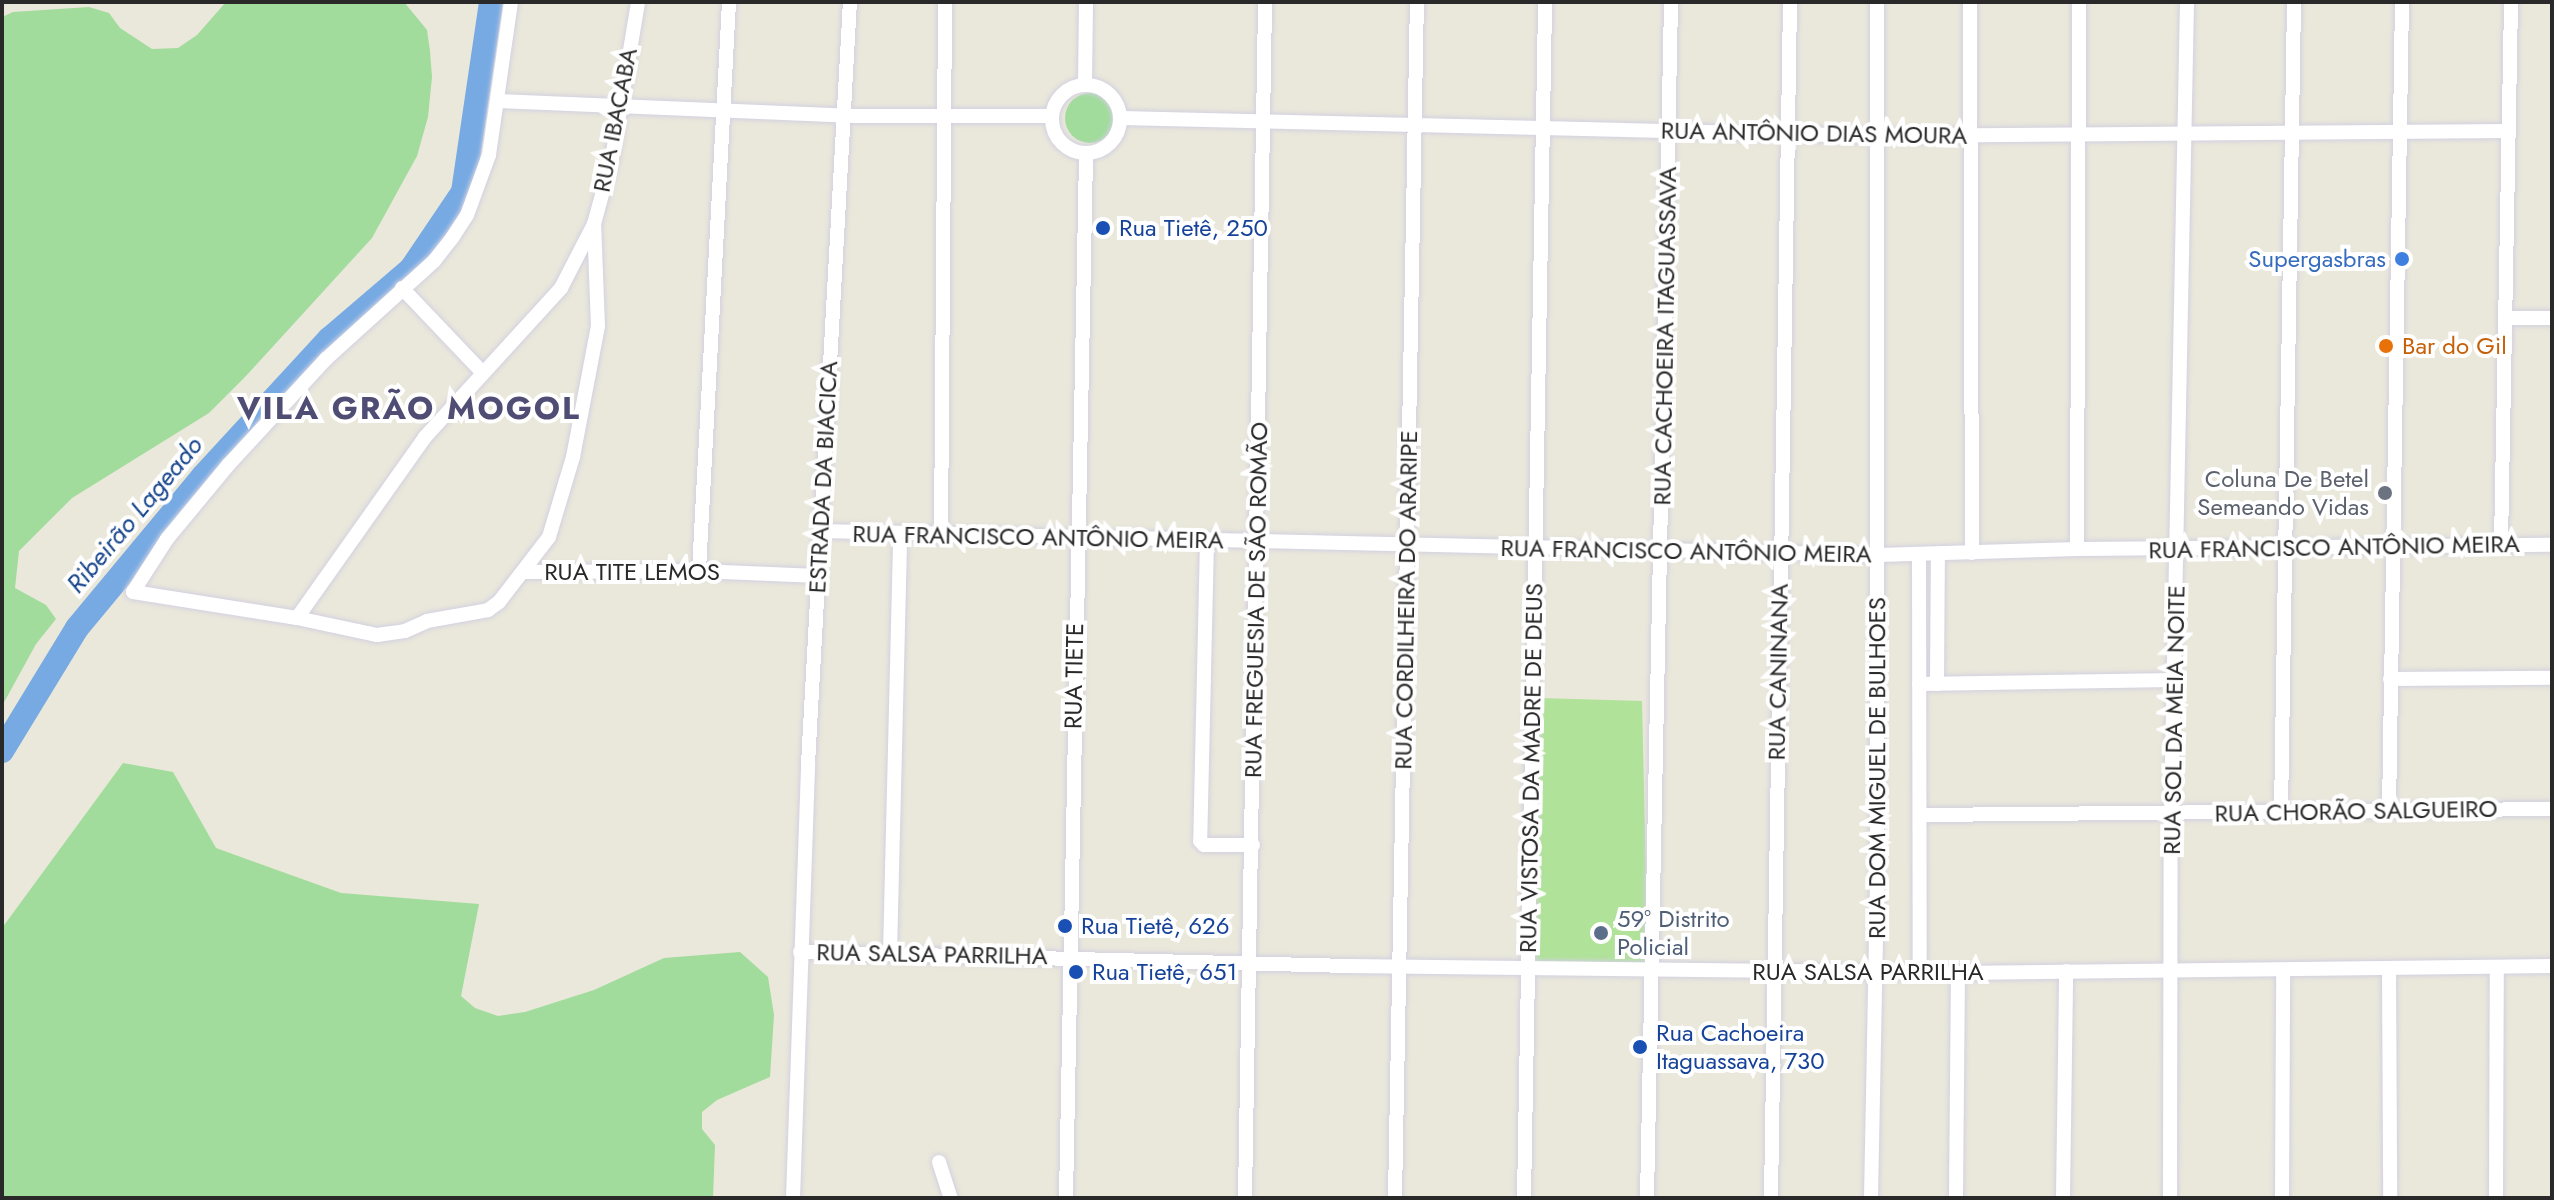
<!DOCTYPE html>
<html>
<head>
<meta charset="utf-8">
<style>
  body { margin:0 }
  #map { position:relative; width:2554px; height:1200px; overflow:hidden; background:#eae7db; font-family:Jost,sans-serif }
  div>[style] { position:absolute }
  .green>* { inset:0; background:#a1dc9c }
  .round { border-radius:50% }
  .pitch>* { inset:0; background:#b0e299 }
  .river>* { height:24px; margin:-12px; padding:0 12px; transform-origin:12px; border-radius:12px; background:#77aae3 }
  .roads { filter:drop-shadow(0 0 2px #d2d1e0) drop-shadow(0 0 2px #d2d1e0) }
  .street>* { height:14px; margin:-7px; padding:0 7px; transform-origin:7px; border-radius:7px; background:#fff }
  .street>.ring { margin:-7px; padding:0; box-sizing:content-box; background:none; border:14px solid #fff; border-radius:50% }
  .dots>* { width:22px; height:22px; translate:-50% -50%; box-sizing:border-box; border:4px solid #fff; border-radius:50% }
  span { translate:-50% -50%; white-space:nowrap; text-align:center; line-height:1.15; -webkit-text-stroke:8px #fff; paint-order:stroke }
  .street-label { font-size:24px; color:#292929 }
  .transit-label { font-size:24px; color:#164399 }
  .left { translate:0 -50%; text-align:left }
  .shop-label { font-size:24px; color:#366cbe }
  .right { translate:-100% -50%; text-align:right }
  .food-label { font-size:24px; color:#c56008 }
  .worship-label { font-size:24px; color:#5b616d }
  .service-label { font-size:24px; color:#4e5e75 }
  .water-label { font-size:26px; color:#19478d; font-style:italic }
  .district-label { font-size:32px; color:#504d75; font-weight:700; letter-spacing:2px }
  .frame { position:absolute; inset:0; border:4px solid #292929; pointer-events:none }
</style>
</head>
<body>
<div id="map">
  <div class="green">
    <div style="clip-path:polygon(226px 2px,404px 2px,427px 30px,430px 51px,432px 77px,428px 117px,417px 156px,372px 238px,245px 377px,209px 413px,72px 498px,19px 551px,15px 588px,46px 605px,56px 619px,36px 644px,2px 706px,2px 17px,13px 12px,89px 7px,109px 13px,120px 28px,152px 49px,178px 48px,197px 35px)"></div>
    <div class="round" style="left:1065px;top:93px;width:50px;height:50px"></div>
    <div style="clip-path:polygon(123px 763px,173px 772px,216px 848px,341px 893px,479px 904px,461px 996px,475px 1008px,498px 1016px,525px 1012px,594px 990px,664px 958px,740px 952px,768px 977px,774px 1015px,770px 1077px,717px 1100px,702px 1112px,702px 1129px,715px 1145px,713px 1198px,2px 1198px,2px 928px)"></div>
  </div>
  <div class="pitch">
    <div style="clip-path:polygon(1539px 698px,1642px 701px,1648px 966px,1534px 963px)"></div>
  </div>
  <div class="river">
    <div style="left:2px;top:751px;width:144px;rotate:-58.6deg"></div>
    <div style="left:77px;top:628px;width:197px;rotate:-50.3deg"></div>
    <div style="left:203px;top:476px;width:186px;rotate:-47.4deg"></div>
    <div style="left:329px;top:339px;width:108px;rotate:-40.5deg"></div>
    <div style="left:411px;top:269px;width:93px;rotate:-56deg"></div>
    <div style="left:463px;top:192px;width:192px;rotate:-81.6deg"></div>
  </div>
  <div class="roads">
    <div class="street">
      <div style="left:511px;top:2px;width:155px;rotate:98.2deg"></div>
      <div style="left:489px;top:155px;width:64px;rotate:110.1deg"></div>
      <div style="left:467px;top:215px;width:27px;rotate:123deg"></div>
      <div style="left:452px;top:238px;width:29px;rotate:128deg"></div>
      <div style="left:434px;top:261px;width:146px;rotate:137.8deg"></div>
      <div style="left:326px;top:359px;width:143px;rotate:132.7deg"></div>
      <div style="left:229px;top:464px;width:97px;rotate:129.6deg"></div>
      <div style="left:167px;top:539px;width:63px;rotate:122.7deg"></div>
      <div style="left:133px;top:592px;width:166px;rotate:9deg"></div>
      <div style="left:297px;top:618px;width:82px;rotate:12deg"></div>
      <div style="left:377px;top:635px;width:28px;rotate:-8deg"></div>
      <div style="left:405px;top:631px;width:24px;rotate:-24deg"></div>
      <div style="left:427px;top:621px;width:62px;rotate:-10.2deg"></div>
      <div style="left:488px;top:610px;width:14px;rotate:-36deg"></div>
      <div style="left:499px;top:602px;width:82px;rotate:-52.4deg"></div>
      <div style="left:549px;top:537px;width:84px;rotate:-73.3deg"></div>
      <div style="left:573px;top:457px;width:133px;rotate:-79.2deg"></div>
      <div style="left:598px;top:326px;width:102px;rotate:-92.2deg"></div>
      <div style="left:1970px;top:2px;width:551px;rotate:89.79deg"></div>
      <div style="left:1085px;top:84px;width:82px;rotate:-89.3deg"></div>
      <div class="ring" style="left:1052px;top:85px;width:54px;height:54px"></div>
      <div style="left:498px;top:101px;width:357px;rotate:2.4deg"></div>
      <div style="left:855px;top:116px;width:197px"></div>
      <div style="left:1121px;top:118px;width:756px;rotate:1.36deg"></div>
      <div style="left:1877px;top:136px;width:631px;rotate:-0.45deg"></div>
      <div style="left:402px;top:288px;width:116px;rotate:46.4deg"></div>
      <div style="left:2506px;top:318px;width:46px"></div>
      <div style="left:821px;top:531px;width:1057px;rotate:1.3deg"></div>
      <div style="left:1878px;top:555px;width:199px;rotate:-1.7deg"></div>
      <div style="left:2077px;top:549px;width:475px;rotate:-0.5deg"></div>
      <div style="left:941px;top:537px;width:535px;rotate:-89.57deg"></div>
      <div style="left:1207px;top:541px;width:300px;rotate:91.3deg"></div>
      <div style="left:1200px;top:841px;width:6px;rotate:45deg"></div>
      <div style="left:1204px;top:845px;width:49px"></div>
      <div style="left:2501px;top:544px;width:542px;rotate:-88.94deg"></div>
      <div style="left:2077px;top:549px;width:547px;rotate:-89.79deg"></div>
      <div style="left:1919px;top:555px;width:418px;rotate:89.9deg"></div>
      <div style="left:699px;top:571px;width:570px;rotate:-86.98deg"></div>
      <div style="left:525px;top:572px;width:174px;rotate:-0.3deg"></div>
      <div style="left:699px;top:571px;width:119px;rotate:2.4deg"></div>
      <div style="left:297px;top:618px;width:222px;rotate:-54.7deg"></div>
      <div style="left:425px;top:437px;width:202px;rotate:-47.6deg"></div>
      <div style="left:561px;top:288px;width:72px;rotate:-62.7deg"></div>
      <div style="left:594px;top:224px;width:68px;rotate:-74.7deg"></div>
      <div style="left:612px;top:158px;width:158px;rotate:-80.5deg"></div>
      <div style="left:2390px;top:679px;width:162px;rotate:-0.4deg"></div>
      <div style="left:1919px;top:684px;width:255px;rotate:-0.9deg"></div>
      <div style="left:1937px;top:684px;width:130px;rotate:-89.6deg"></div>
      <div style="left:2389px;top:811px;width:809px;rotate:-89.08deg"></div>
      <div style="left:2281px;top:812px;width:810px;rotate:-89.08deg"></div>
      <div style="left:1920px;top:815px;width:632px;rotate:-0.54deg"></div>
      <div style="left:800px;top:952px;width:548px;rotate:1.46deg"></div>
      <div style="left:1348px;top:966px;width:610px;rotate:0.66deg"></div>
      <div style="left:1958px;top:973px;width:594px;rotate:-0.68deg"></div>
      <div style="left:890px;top:953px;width:418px;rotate:-88.6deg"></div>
      <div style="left:2389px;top:969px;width:229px;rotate:89.7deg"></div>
      <div style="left:939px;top:1162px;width:38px;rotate:72deg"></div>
      <div style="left:793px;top:1198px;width:434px;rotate:-88deg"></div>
      <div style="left:808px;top:764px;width:763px;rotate:-86.85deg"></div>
      <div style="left:1066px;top:1198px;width:1045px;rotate:-88.9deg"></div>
      <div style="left:1245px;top:1198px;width:1196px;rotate:-89.04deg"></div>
      <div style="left:1395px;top:1198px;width:1196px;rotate:-88.95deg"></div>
      <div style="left:1524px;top:1198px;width:1196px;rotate:-88.99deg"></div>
      <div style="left:1647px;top:1198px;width:1196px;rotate:-88.85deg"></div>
      <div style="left:1771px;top:1198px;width:1196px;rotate:-89.09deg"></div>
      <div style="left:1871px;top:1198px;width:308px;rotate:-88.9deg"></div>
      <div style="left:1877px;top:890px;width:888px;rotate:-90deg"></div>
      <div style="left:1956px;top:1198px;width:225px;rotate:-89.5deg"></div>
      <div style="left:2063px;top:1198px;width:227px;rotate:-89.2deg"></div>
      <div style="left:2170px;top:1198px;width:385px;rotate:-89.9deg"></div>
      <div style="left:2171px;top:813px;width:811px;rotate:-88.87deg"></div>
      <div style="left:2282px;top:1198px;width:228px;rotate:-89.7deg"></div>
      <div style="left:2496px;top:1198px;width:231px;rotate:-89.8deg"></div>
    </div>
  </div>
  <div class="dots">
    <div style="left:1103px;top:228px;background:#1a4fb4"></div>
    <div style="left:2402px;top:259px;background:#3f7fe0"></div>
    <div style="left:2386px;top:346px;background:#e8710a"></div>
    <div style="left:2385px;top:493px;background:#6b7280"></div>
    <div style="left:1065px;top:926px;background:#1a4fb4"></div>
    <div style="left:1601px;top:933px;background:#5c6f8a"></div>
    <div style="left:1076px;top:972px;background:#1a4fb4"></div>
    <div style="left:1640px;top:1047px;background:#1a4fb4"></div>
  </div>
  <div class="street-label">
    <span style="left:615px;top:120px;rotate:-79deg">RUA IBACABA</span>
    <span style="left:1814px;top:133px;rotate:1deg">RUA ANTÔNIO DIAS MOURA</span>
    <span style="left:1665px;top:336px;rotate:-89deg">RUA CACHOEIRA ITAGUASSAVA</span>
    <span style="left:823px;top:477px;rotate:-87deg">ESTRADA DA BIACICA</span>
    <span style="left:1038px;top:537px;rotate:1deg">RUA FRANCISCO ANTÔNIO MEIRA</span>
    <span style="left:2334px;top:547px;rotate:-1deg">RUA FRANCISCO ANTÔNIO MEIRA</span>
    <span style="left:1686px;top:551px;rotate:1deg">RUA FRANCISCO ANTÔNIO MEIRA</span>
    <span style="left:632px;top:572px">RUA TITE LEMOS</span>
    <span style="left:1256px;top:600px;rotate:-89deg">RUA FREGUESIA DE SÃO ROMÃO</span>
    <span style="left:1406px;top:600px;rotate:-89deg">RUA CORDILHEIRA DO ARARIPE</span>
    <span style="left:1778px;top:672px;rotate:-89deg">RUA CANINANA</span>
    <span style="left:1074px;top:676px;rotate:-89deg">RUA TIETE</span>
    <span style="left:2174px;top:720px;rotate:-89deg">RUA SOL DA MEIA NOITE</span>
    <span style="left:1531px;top:768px;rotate:-89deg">RUA VISTOSA DA MADRE DE DEUS</span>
    <span style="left:1877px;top:768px;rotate:-90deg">RUA DOM MIGUEL DE BULHOES</span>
    <span style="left:2356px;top:811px;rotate:-1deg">RUA CHORÃO SALGUEIRO</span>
    <span style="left:932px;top:954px;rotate:1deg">RUA SALSA PARRILHA</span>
    <span style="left:1868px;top:972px">RUA SALSA PARRILHA</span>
  </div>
  <div class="transit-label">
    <span class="left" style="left:1119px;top:228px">Rua Tietê, 250</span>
    <span class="left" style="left:1081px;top:926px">Rua Tietê, 626</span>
    <span class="left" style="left:1092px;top:972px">Rua Tietê, 651</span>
    <span class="left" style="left:1656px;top:1047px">Rua Cachoeira<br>Itaguassava, 730</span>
  </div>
  <div class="shop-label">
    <span class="right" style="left:2386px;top:259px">Supergasbras</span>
  </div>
  <div class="food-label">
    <span class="left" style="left:2402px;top:346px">Bar do Gil</span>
  </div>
  <div class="worship-label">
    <span class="right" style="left:2369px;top:493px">Coluna De Betel<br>Semeando Vidas</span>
  </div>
  <div class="service-label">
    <span class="left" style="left:1617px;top:933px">59º Distrito<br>Policial</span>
  </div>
  <div class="water-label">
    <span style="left:135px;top:515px;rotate:-50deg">Ribeirão Lageado</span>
  </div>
  <div class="district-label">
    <span style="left:409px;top:408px">VILA GRÃO MOGOL</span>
  </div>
  <div class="frame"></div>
</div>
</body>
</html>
